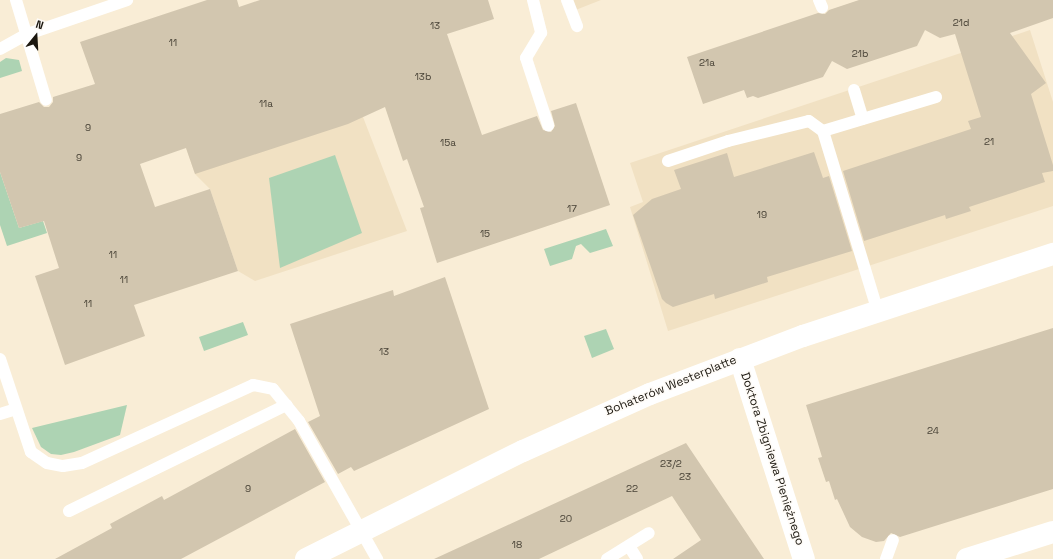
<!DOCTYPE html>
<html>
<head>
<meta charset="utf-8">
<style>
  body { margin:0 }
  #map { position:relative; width:1053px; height:559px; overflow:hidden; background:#f9edd6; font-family:"Space Grotesk",sans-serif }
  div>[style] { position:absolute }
  .built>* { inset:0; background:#f1e1c3 }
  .green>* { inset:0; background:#add3b3 }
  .building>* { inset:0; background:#d2c6af }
  .service>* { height:12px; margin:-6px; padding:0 6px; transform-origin:6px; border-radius:6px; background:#fff }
  .minor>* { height:22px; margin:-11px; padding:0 11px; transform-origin:11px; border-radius:11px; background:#fff }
  .tertiary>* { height:22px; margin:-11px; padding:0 11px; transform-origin:11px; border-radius:11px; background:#fff }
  span { translate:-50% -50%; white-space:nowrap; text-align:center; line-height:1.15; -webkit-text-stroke:3px #fefbf7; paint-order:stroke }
  .number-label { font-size:10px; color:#494337 }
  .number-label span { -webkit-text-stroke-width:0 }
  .street-label { font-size:12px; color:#1b170f }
  .north { position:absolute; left:16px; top:16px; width:40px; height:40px; -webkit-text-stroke:3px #fefbf7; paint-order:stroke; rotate:18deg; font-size:11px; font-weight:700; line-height:16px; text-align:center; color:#1b170f }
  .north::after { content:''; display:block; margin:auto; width:14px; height:18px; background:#1b170f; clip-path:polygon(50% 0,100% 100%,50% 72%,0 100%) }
</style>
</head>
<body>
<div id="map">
  <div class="built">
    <div style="clip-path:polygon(562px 0,601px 0,573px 11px)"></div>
    <div style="clip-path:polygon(1030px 30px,1053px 102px,1053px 206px,668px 331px,630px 207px,643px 202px,630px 163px)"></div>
    <div style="clip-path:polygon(164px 84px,363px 117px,407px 231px,255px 281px,238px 271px,210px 189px,195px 174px)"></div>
  </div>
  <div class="green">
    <div style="clip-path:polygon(6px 58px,19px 60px,22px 71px,0 78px,0 62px)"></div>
    <div style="clip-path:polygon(335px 155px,362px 233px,280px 268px,269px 178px)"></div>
    <div style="clip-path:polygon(0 172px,19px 228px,43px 221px,47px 233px,7px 246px,0 225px)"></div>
    <div style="clip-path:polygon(606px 229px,613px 246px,590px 253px,581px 244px,576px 246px,572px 259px,550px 266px,544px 249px)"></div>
    <div style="clip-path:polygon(243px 322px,248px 335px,204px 351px,199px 337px)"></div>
    <div style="clip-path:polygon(606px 329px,614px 349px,592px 358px,584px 336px)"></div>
    <div style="clip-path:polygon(127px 405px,120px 435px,74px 452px,61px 455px,51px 454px,41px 447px,32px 428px)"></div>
  </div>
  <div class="building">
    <div style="clip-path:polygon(207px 0,237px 0,239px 7px,260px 0,488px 0,494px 19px,447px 34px,482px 135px,537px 116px,543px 130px,551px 132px,555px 126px,551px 111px,576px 103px,610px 205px,437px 263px,420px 208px,424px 207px,407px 159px,403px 161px,385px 107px,348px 124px,195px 174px,186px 148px,140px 164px,155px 207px,210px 189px,238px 271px,134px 305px,145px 336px,65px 365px,35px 276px,59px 268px,44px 221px,19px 228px,0 172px,0 114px,39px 102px,44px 107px,49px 107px,53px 102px,53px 97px,95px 84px,80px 42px)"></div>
    <div style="clip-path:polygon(859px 0,1053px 0,1053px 18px,1010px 33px,1046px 83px,1031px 94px,1053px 165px,1053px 171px,1042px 173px,1045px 182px,969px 207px,971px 211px,946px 219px,945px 215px,864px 241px,843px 171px,971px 129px,968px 121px,981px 117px,955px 34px,940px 38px,925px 30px,917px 46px,847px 69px,832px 61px,823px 77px,758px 98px,753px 96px,747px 98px,744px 90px,703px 104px,687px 57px,818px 13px,825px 14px,829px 10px)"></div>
    <div style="clip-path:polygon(814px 152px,823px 178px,829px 176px,852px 251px,767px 277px,768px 282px,715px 299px,714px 294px,673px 307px,666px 303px,662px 299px,633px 215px,652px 199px,681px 189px,674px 170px,727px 153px,734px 177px)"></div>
    <div style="clip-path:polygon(445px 277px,489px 409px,354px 471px,351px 467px,338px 474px,308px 422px,320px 416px,290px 324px,393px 290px,394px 296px)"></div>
    <div style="clip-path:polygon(1053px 328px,1053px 489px,900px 537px,891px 533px,884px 541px,876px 542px,862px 537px,850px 527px,837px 499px,835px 500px,829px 481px,826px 482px,818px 458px,822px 457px,806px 405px)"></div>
    <div style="clip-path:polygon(295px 429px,325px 482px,181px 559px,55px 559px,112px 528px,110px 524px,162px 496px,164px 500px)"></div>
    <div style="clip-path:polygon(686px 443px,764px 559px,673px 559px,701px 540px,672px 496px,539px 559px,434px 559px)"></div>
  </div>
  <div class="service">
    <div style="left:16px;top:0;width:104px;rotate:73.3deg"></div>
    <div style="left:533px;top:0;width:34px;rotate:76deg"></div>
    <div style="left:541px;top:33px;width:29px;rotate:121deg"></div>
    <div style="left:526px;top:58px;width:71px;rotate:71.8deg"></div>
    <div style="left:567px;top:0;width:28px;rotate:69deg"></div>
    <div style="left:819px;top:0;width:8px;rotate:67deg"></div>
    <div style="left:0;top:49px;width:29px;rotate:-29deg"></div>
    <div style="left:25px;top:35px;width:108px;rotate:-18.9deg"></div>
    <div style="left:854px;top:90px;width:30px;rotate:73deg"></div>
    <div style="left:668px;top:161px;width:63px;rotate:-18.4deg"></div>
    <div style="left:728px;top:141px;width:83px;rotate:-13.9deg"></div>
    <div style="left:809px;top:121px;width:17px;rotate:36deg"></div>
    <div style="left:878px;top:312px;width:189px;rotate:-106.9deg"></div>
    <div style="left:823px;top:131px;width:118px;rotate:-16.7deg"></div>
    <div style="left:0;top:359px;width:98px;rotate:71.6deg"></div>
    <div style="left:31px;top:452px;width:19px;rotate:35deg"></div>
    <div style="left:47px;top:463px;width:16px;rotate:11deg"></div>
    <div style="left:63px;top:466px;width:19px;rotate:-9deg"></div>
    <div style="left:82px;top:463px;width:188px;rotate:-24.5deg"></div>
    <div style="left:253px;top:385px;width:20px;rotate:11deg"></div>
    <div style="left:273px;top:389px;width:41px;rotate:50.9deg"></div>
    <div style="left:299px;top:421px;width:159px;rotate:60.5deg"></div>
    <div style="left:0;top:414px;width:17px;rotate:-17deg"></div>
    <div style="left:69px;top:511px;width:242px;rotate:-26deg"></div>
    <div style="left:629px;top:546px;width:15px;rotate:58deg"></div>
    <div style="left:607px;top:559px;width:49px;rotate:-31.8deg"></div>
    <div style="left:886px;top:559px;width:20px;rotate:-70deg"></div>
  </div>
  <div class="minor">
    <div style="left:740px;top:359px;width:210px;rotate:72.3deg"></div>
    <div style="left:967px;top:559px;width:90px;rotate:-17.4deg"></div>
  </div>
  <div class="tertiary">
    <div style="left:306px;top:559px;width:242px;rotate:-26.5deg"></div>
    <div style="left:523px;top:451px;width:139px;rotate:-24.2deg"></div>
    <div style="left:650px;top:394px;width:164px;rotate:-20.8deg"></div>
    <div style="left:803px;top:336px;width:263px;rotate:-18.2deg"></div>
  </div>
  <div class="number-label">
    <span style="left:961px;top:23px">21d</span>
    <span style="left:435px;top:26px">13</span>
    <span style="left:173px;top:43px">11</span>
    <span style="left:860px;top:54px">21b</span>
    <span style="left:707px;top:63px">21a</span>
    <span style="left:423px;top:77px">13b</span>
    <span style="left:266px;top:104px">11a</span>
    <span style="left:88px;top:128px">9</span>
    <span style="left:989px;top:142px">21</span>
    <span style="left:448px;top:143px">15a</span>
    <span style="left:79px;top:158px">9</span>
    <span style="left:572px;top:209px">17</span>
    <span style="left:762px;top:215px">19</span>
    <span style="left:485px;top:234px">15</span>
    <span style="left:113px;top:255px">11</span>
    <span style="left:124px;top:280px">11</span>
    <span style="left:88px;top:304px">11</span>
    <span style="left:384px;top:352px">13</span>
    <span style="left:933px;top:431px">24</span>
    <span style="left:671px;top:464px">23/2</span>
    <span style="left:685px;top:477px">23</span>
    <span style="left:248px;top:489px">9</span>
    <span style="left:632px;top:489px">22</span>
    <span style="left:566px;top:519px">20</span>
    <span style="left:517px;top:545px">18</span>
  </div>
  <div class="street-label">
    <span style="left:671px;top:386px;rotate:-22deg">Bohaterów Westerplatte</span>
    <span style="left:772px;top:459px;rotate:72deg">Doktora Zbigniewa Pieniężnego</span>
  </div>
  <div class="north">N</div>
</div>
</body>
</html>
